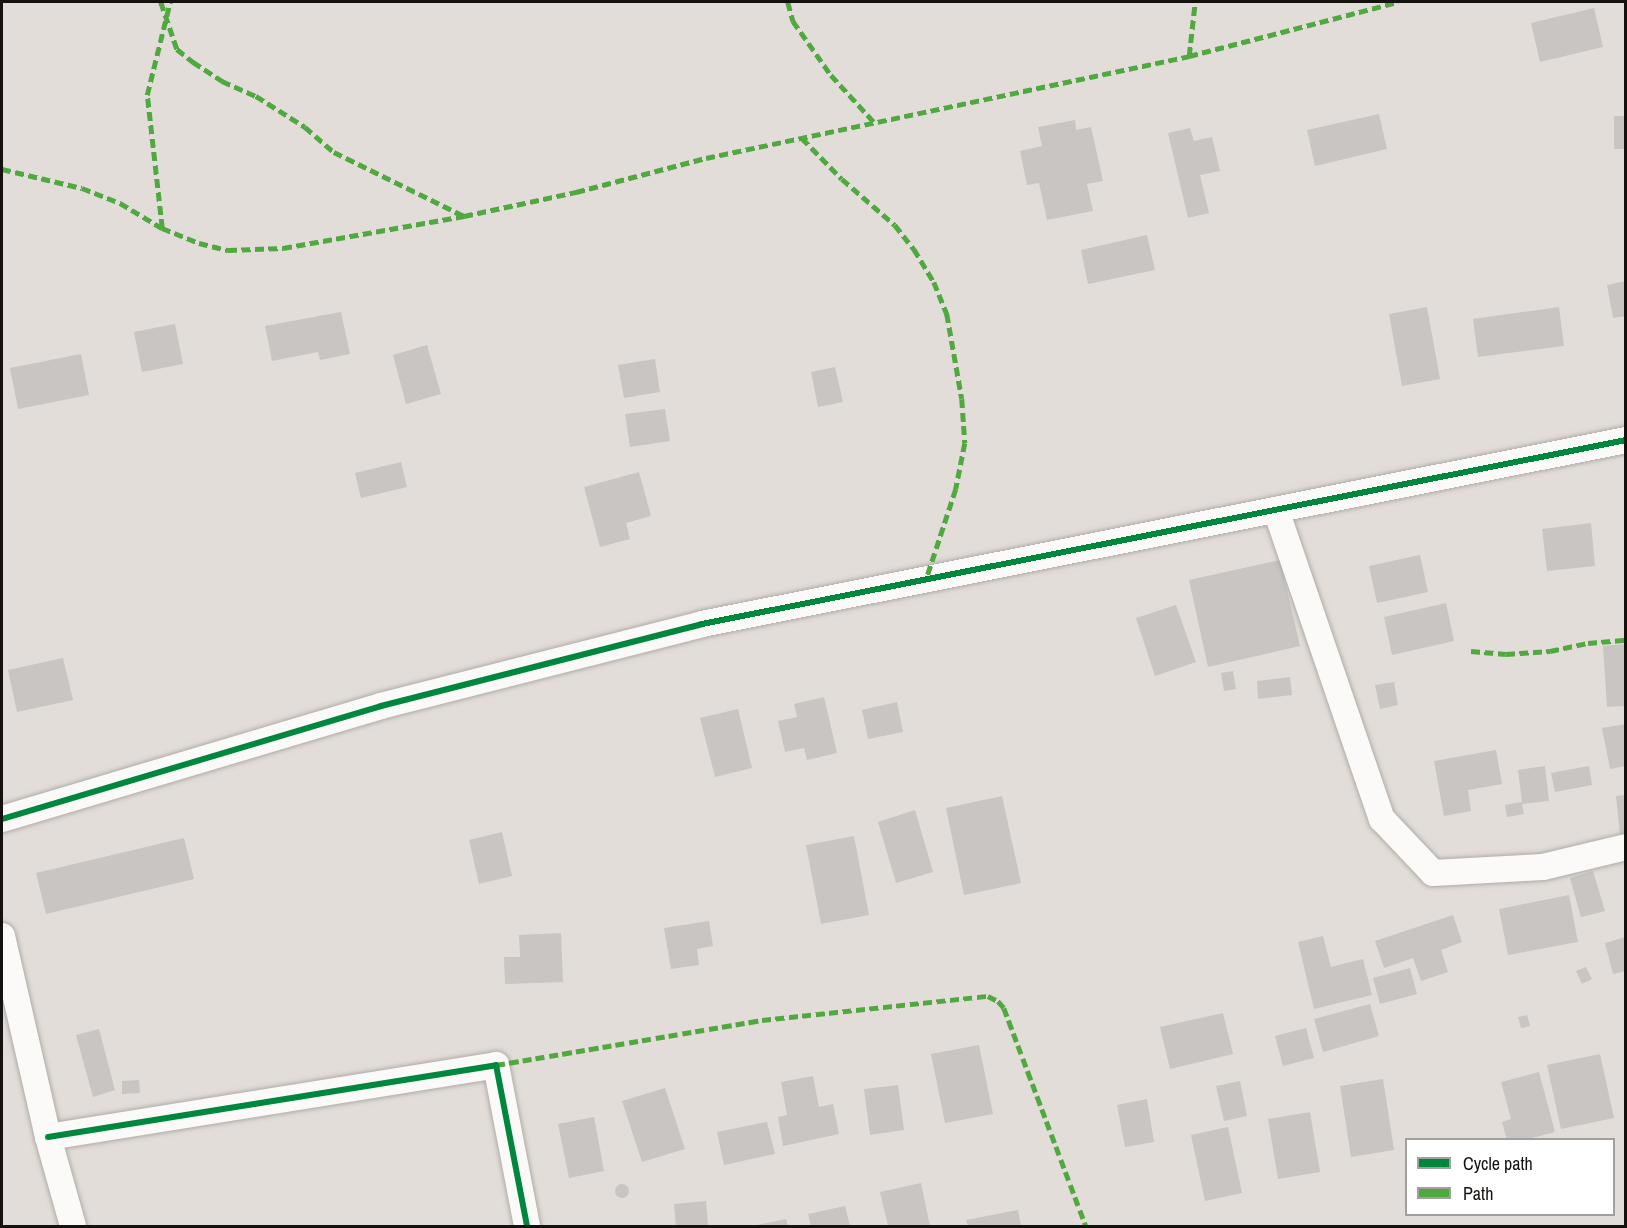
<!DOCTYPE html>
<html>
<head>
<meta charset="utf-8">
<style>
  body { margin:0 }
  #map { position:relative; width:1627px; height:1228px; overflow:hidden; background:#e2ddd8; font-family:"Archivo Narrow",sans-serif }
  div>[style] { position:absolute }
  .building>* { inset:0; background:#c8c5c2 }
  .round { border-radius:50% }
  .roads { filter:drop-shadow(0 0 2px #afaca9) drop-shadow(0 0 2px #afaca9) }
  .minor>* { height:26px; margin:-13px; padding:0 13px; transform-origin:13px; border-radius:13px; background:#fbfaf9 }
  .quiet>* { height:4.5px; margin-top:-2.25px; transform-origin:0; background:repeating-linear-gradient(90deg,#51a841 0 9px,transparent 0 13.5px) }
  .cycleway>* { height:6px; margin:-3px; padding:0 3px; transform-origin:3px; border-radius:3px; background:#00873e }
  span { translate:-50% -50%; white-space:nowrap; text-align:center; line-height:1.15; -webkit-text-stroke:6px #fff; paint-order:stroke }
  .frame { position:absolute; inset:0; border:3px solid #14110e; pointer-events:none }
  .legend { position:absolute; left:1405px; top:1138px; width:210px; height:78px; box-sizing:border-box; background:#fff; border:2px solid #a1a09f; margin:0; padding:8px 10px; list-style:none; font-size:18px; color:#14110e }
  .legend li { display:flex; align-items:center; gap:12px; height:30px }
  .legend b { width:30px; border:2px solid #a1a09f }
</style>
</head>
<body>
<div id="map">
  <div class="building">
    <div style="clip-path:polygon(1594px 8px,1603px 47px,1540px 62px,1531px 23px)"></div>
    <div style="clip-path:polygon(1379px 114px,1387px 149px,1315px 166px,1307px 130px)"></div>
    <div style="clip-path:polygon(1614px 116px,1626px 116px,1626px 149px,1614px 149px)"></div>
    <div style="clip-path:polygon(1075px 120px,1076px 130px,1091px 127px,1103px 181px,1087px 184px,1093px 211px,1047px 220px,1039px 183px,1027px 185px,1020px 151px,1042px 146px,1038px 127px)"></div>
    <div style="clip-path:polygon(1190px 128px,1194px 141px,1212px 137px,1220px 171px,1200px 175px,1209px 213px,1188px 218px,1168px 133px)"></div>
    <div style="clip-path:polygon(1147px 235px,1155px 270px,1088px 284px,1081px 250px)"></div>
    <div style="clip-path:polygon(1626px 281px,1626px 316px,1613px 318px,1607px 285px)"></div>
    <div style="clip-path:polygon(1427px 307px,1440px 379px,1402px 386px,1389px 314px)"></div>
    <div style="clip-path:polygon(1559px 307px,1564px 346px,1478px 357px,1473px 319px)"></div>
    <div style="clip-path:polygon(341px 312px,350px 354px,320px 360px,318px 352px,272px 361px,265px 326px)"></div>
    <div style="clip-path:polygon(175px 324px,183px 364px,142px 372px,134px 332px)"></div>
    <div style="clip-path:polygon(427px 345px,441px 394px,406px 404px,393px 355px)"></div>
    <div style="clip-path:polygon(81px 354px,89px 395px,18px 409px,10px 368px)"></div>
    <div style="clip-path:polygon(655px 359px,660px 392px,624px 398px,618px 365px)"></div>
    <div style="clip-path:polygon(835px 367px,843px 402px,818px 407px,811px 372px)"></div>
    <div style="clip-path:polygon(665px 409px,670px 441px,630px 447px,625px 414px)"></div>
    <div style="clip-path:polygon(401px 462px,407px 487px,361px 498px,355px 473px)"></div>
    <div style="clip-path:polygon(639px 472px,651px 516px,626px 523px,630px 539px,600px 547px,584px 487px)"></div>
    <div style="clip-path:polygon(1591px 523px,1595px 566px,1547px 571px,1542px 529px)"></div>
    <div style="clip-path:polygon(1420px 555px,1428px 592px,1377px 603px,1369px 566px)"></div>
    <div style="clip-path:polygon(1280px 560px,1300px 646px,1208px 667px,1189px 580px)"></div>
    <div style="clip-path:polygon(1446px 603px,1454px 641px,1392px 655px,1384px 617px)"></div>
    <div style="clip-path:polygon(1176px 605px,1196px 662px,1155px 676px,1136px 618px)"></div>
    <div style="clip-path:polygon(1626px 644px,1626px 706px,1607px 707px,1603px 646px)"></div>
    <div style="clip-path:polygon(63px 658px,73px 700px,17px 712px,8px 670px)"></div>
    <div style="clip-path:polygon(1233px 671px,1236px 689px,1224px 691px,1221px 673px)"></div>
    <div style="clip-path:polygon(1290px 677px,1292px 695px,1258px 699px,1257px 681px)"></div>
    <div style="clip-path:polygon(1394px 682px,1398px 705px,1380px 709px,1375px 685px)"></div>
    <div style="clip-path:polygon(824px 697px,837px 753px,807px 760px,804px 748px,785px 752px,778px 721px,797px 717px,794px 704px)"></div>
    <div style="clip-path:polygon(897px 702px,903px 732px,868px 739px,862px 710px)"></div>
    <div style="clip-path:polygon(738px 709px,752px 768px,715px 777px,700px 718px)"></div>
    <div style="clip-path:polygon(1626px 724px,1626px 766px,1610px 769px,1602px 728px)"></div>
    <div style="clip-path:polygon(1496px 750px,1502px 784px,1468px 790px,1471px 811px,1444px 816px,1434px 761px)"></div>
    <div style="clip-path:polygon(1545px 766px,1549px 801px,1522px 804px,1524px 814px,1507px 817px,1505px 805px,1522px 802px,1518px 770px)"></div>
    <div style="clip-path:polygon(1589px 766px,1592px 785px,1555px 792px,1551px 773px)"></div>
    <div style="clip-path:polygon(1626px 795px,1626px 835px,1620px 835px,1616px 796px)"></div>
    <div style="clip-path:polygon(1002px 796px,1021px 883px,964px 895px,946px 808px)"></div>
    <div style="clip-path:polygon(915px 810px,933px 872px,896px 883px,878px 822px)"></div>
    <div style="clip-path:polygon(502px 832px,512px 876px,479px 884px,469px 840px)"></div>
    <div style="clip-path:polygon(854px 836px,869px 915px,821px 924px,806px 845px)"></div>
    <div style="clip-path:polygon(184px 838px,194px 879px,46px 914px,36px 873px)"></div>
    <div style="clip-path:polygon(1593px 871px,1605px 911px,1581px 917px,1570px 878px)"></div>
    <div style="clip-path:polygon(1569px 895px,1578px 942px,1508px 955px,1499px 909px)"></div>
    <div style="clip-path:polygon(1453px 915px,1462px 942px,1441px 950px,1448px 972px,1421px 981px,1413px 958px,1384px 968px,1375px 941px)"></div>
    <div style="clip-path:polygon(709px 921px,713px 946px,697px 949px,699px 965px,671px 969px,664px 928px)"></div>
    <div style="clip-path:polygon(561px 933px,563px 982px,505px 984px,504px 957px,520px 957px,519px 935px)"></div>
    <div style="clip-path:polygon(1323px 936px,1331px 967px,1363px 959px,1372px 995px,1314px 1009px,1298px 942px)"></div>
    <div style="clip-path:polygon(1626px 937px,1626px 971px,1613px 974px,1605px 943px)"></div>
    <div style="clip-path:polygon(1586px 967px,1592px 979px,1582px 984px,1576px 971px)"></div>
    <div style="clip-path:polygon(1410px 968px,1417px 994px,1380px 1004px,1373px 978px)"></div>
    <div style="clip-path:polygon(1370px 1004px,1379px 1036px,1323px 1052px,1314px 1019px)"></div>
    <div style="clip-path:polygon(1223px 1013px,1233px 1054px,1170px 1069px,1160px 1027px)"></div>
    <div style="clip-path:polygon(1527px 1015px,1530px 1026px,1521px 1028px,1518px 1017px)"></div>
    <div style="clip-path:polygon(1306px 1028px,1314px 1058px,1283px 1066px,1275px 1036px)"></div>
    <div style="clip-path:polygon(99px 1029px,115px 1090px,93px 1097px,76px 1035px)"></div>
    <div style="clip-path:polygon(979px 1045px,993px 1114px,945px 1123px,931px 1054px)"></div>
    <div style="clip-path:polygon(1600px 1054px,1614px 1118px,1561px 1129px,1547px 1065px)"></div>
    <div style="clip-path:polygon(1539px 1072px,1555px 1132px,1524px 1140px,1507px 1140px,1502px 1122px,1511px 1119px,1501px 1082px)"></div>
    <div style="clip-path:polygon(813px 1076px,819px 1107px,833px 1104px,839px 1134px,783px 1146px,778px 1117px,787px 1115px,781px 1082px)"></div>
    <div style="clip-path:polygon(1383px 1079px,1394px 1150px,1351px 1157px,1340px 1086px)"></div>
    <div style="clip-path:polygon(139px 1080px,140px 1093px,122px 1094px,122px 1081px)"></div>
    <div style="clip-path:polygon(1240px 1081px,1247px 1116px,1224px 1121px,1216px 1086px)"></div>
    <div style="clip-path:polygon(898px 1085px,904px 1130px,870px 1135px,864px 1089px)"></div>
    <div style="clip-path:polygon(665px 1088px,685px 1149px,642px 1162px,622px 1101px)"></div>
    <div style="clip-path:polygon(1147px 1099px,1154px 1142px,1125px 1147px,1117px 1105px)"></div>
    <div style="clip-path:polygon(1310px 1112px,1320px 1172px,1278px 1179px,1268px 1119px)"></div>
    <div style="clip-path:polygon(594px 1117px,604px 1171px,569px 1178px,558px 1124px)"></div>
    <div style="clip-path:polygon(767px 1122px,775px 1154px,724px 1165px,717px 1132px)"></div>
    <div style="clip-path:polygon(1228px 1127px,1242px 1193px,1205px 1201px,1191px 1135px)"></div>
    <div style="clip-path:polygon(921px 1183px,930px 1226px,888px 1226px,880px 1192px)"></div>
    <div class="round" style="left:615px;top:1184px;width:14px;height:14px"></div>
    <div style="clip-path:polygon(706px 1201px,708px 1225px,676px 1226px,674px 1204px)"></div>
    <div style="clip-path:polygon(845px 1206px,850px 1226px,811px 1226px,808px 1214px)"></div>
    <div style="clip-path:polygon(1018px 1210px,1021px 1226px,968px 1226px,966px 1220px)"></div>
    <div style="clip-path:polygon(786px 1219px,788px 1226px,757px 1226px,757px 1225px)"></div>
  </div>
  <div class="roads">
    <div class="minor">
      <div style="left:1276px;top:510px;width:327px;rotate:71.1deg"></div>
      <div style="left:1382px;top:819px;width:74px;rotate:46.6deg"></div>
      <div style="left:1433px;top:873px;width:110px;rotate:-3.1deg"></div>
      <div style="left:1543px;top:867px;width:85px;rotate:-13.5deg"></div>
      <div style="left:2px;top:819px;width:395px;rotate:-16.6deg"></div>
      <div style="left:381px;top:706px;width:331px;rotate:-14.3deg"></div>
      <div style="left:702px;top:624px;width:942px;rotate:-11.26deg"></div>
      <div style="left:2px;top:936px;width:206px;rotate:77.1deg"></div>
      <div style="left:48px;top:1137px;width:92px;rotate:74.3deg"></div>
      <div style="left:48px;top:1137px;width:454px;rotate:-9.1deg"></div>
      <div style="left:496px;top:1065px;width:164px;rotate:79.1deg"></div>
    </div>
  </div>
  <div class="quiet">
    <div style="left:161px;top:2px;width:50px;rotate:71.2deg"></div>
    <div style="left:177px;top:49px;width:21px;rotate:39deg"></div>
    <div style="left:193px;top:62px;width:35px;rotate:33deg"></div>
    <div style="left:222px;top:81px;width:37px;rotate:24deg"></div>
    <div style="left:256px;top:96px;width:58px;rotate:32.3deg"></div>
    <div style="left:305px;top:127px;width:38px;rotate:41deg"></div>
    <div style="left:334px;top:152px;width:145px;rotate:26.2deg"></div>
    <div style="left:788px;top:2px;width:20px;rotate:75deg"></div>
    <div style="left:793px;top:21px;width:66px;rotate:54.9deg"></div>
    <div style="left:831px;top:75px;width:65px;rotate:47.5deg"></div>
    <div style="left:1189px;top:56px;width:54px;rotate:-83.7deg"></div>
    <div style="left:802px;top:138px;width:57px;rotate:45.7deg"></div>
    <div style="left:842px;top:179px;width:70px;rotate:41deg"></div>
    <div style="left:895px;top:225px;width:31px;rotate:52deg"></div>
    <div style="left:914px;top:249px;width:39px;rotate:59deg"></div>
    <div style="left:934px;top:282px;width:35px;rotate:68deg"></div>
    <div style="left:947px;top:314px;width:86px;rotate:80deg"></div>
    <div style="left:962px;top:399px;width:44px;rotate:86.1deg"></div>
    <div style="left:965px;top:443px;width:47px;rotate:101.1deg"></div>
    <div style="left:956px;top:489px;width:96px;rotate:108.2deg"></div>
    <div style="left:2px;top:169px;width:82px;rotate:13.4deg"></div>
    <div style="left:82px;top:188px;width:41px;rotate:21.5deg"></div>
    <div style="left:120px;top:203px;width:49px;rotate:30.8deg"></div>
    <div style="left:162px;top:228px;width:40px;rotate:22deg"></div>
    <div style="left:199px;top:243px;width:30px;rotate:14deg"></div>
    <div style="left:228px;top:250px;width:55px;rotate:-2.1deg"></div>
    <div style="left:283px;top:248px;width:184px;rotate:-10deg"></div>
    <div style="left:464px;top:216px;width:115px;rotate:-12.1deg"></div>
    <div style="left:576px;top:192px;width:134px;rotate:-14.7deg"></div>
    <div style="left:706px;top:158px;width:494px;rotate:-11.9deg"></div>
    <div style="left:1189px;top:56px;width:216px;rotate:-14.5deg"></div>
    <div style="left:162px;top:228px;width:134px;rotate:-96.4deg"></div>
    <div style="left:147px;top:95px;width:96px;rotate:-76.1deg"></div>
    <div style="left:1471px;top:651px;width:35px;rotate:5deg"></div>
    <div style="left:1506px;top:654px;width:44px;rotate:-3.9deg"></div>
    <div style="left:1550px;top:651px;width:39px;rotate:-12deg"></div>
    <div style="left:1588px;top:643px;width:38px;rotate:-5deg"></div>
    <div style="left:496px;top:1065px;width:270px;rotate:-9.6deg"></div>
    <div style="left:762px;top:1020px;width:227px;rotate:-6.1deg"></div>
    <div style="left:988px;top:996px;width:11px;rotate:27deg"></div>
    <div style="left:998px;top:1001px;width:9px;rotate:49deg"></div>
    <div style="left:1004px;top:1008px;width:233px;rotate:69.4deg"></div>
  </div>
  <div class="cycleway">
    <div style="left:2px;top:819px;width:395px;rotate:-16.6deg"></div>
    <div style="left:381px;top:706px;width:331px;rotate:-14.3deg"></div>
    <div style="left:702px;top:624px;width:942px;rotate:-11.26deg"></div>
    <div style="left:48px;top:1137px;width:454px;rotate:-9.1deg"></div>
    <div style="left:496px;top:1065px;width:164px;rotate:79.1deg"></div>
  </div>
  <div class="frame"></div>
  <ul class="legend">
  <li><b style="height:8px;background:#00873e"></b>Cycle path</li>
  <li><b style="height:8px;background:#51a841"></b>Path</li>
  </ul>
</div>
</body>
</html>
